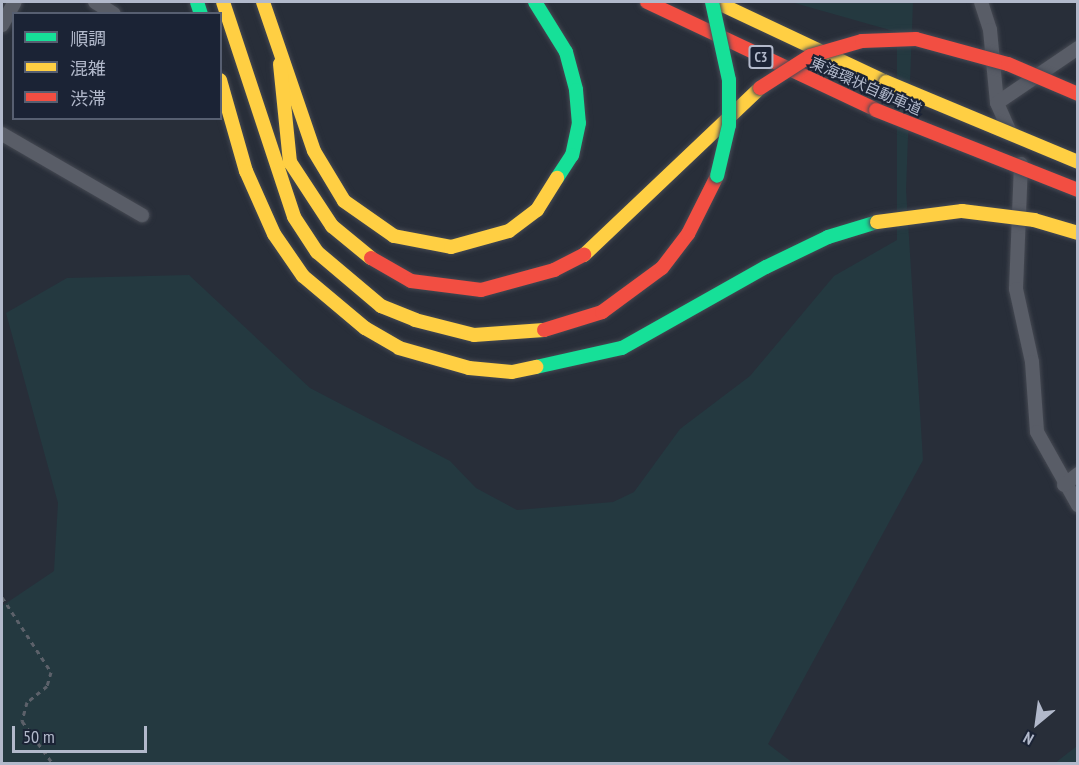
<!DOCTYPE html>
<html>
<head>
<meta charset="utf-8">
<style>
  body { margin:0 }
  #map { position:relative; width:1079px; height:765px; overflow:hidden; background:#282e39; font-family:"PT Sans Narrow","Noto Sans JP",sans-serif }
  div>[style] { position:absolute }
  .green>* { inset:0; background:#243940 }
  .path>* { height:3px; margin-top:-1.5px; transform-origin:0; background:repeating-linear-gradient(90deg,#5c616a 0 4.5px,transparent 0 9px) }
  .roads { filter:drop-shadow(0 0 2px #454952) drop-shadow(0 0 2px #454952) }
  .street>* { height:14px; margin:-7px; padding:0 7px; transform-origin:7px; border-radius:7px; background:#595d67 }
  .fast>* { height:14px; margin:-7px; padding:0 7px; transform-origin:7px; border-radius:7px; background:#16e098 }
  .slow>* { height:14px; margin:-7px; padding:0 7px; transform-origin:7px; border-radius:7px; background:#ffcf43 }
  .jam>* { height:14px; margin:-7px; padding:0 7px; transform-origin:7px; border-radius:7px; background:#f24e42 }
  .bridges { filter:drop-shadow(0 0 2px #454a55) drop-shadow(0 0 2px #454a55) }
  .fast-bridge>* { height:14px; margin:-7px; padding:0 7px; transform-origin:7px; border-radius:7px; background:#16e098 }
  .slow-bridge>* { height:14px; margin:-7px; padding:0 7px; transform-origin:7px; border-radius:7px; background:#ffcf43 }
  .jam-bridge>* { height:14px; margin:-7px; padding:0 7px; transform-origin:7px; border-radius:7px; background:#f24e42 }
  span { translate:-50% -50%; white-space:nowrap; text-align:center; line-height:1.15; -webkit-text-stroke:4.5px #1b2335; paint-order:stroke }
  .shield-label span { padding:2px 4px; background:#1b2335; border:2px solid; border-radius:4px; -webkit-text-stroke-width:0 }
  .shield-label { font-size:14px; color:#b2b9cb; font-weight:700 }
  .street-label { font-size:15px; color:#b2b9cb }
  .frame { position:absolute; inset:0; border:3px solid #b2b9cb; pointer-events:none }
  .legend { position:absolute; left:12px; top:12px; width:210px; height:108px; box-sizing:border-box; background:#1b2335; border:2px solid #575f71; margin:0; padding:8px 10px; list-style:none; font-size:18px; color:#b2b9cb }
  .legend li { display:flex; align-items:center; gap:12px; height:30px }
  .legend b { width:30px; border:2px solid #575f71 }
  .north { position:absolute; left:1007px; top:693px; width:60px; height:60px; -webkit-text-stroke:4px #1b2335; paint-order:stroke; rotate:209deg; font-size:16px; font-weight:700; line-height:24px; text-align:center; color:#b2b9cb }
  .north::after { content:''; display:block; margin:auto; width:21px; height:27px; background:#b2b9cb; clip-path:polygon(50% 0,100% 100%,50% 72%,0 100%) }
  .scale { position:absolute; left:12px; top:726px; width:135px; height:27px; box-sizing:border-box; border:3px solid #b2b9cb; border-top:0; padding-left:8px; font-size:18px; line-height:21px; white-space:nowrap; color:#b2b9cb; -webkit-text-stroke:4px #1b2335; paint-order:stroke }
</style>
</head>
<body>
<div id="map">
  <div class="green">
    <div style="clip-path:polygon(791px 2px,913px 2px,906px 190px,923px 460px,768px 744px,793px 763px,2px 764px,2px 606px,54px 571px,58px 503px,6px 313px,67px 278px,189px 275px,310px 388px,450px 461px,476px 488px,517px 510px,613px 502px,634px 492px,680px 429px,750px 376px,834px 276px,897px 240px,897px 32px)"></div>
    <div style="clip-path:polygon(1077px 746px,1077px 763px,1055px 763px)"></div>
  </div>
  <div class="path">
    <div style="left:2px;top:597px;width:90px;rotate:56.8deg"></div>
    <div style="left:51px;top:672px;width:15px;rotate:106deg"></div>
    <div style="left:47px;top:686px;width:26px;rotate:141deg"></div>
    <div style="left:27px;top:702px;width:20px;rotate:105deg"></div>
    <div style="left:22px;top:721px;width:53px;rotate:54.2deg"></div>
  </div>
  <div class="roads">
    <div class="street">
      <div style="left:95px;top:2px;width:22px;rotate:32deg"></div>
      <div style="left:981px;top:2px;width:29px;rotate:72deg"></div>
      <div style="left:990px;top:30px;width:73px;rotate:84.5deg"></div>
      <div style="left:997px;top:103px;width:32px;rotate:66deg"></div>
      <div style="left:2px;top:25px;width:26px;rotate:-61deg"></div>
      <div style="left:997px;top:103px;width:98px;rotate:-34.2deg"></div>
      <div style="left:2px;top:134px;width:162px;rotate:30.1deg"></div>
      <div style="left:1021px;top:164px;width:125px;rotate:92.3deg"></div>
      <div style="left:1016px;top:289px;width:75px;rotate:77.6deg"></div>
      <div style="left:1032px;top:362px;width:70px;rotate:85.9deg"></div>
      <div style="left:1037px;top:432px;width:84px;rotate:60.7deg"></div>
      <div style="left:1064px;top:485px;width:18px;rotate:-38deg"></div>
    </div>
    <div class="fast">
      <div style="left:197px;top:2px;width:13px;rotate:72deg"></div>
      <div style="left:535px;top:2px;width:59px;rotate:58.2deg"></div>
      <div style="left:566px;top:52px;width:39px;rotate:75deg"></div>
      <div style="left:576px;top:90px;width:33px;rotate:85deg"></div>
      <div style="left:579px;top:123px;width:33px;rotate:102deg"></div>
      <div style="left:572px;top:155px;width:27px;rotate:123deg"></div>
      <div style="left:536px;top:367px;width:88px;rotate:-12.5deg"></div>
      <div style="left:622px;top:348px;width:165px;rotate:-29.4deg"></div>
      <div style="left:766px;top:267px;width:69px;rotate:-25.8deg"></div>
      <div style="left:828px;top:237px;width:51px;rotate:-17deg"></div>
    </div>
    <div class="slow">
      <div style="left:223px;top:2px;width:226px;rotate:71.7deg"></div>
      <div style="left:294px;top:217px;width:42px;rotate:56.7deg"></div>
      <div style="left:317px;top:252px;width:84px;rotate:40.2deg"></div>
      <div style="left:381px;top:306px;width:37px;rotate:22deg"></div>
      <div style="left:415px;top:320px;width:61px;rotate:14.3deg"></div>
      <div style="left:474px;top:335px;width:70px;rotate:-4.1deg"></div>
      <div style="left:263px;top:2px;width:157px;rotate:71.1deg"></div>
      <div style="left:314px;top:151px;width:58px;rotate:59deg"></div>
      <div style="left:344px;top:201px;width:61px;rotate:35deg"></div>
      <div style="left:394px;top:236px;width:58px;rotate:10.9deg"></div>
      <div style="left:451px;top:247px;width:60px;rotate:-15.4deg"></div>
      <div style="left:509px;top:231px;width:35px;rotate:-37deg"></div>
      <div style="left:537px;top:210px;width:38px;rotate:-58deg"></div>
      <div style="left:716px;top:2px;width:188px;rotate:25.2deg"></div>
      <div style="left:280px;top:64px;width:99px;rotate:84.2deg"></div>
      <div style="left:290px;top:162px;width:77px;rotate:56.7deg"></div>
      <div style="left:332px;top:226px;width:50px;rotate:39.4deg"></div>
      <div style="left:220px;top:80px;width:95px;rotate:74.1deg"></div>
      <div style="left:246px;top:171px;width:69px;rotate:66deg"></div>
      <div style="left:274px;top:234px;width:51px;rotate:55.4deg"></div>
      <div style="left:303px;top:276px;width:81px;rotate:40deg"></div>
      <div style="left:365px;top:328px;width:39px;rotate:30deg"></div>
      <div style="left:399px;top:348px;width:73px;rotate:15.9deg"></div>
      <div style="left:469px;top:368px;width:43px;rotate:5.3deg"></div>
      <div style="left:512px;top:372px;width:25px;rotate:-12deg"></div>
      <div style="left:584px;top:255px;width:243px;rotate:-43.5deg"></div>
    </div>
    <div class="jam">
      <div style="left:647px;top:2px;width:253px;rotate:25.2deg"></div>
      <div style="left:371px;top:258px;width:46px;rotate:29.9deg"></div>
      <div style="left:411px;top:281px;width:71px;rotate:7.3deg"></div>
      <div style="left:481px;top:290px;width:76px;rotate:-15.3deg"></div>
      <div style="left:554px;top:270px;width:34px;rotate:-27deg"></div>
      <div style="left:544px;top:330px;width:61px;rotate:-17.2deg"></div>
      <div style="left:602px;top:312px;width:74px;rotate:-36.3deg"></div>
      <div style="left:662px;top:268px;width:43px;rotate:-52.6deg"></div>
      <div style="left:688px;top:234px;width:65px;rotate:-63.4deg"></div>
    </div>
  </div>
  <div class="bridges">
    <div class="fast-bridge">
      <div style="left:712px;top:2px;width:80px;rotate:77.7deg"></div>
      <div style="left:729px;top:80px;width:45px;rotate:90deg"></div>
      <div style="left:729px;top:125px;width:52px;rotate:103.2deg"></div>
    </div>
    <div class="slow-bridge">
      <div style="left:886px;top:82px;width:208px;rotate:22.6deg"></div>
      <div style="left:877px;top:222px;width:86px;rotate:-7.4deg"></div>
      <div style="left:962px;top:211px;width:73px;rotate:7.1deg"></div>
      <div style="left:1034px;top:220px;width:46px;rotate:16.5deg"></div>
    </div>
    <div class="jam-bridge">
      <div style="left:760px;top:88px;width:59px;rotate:-32.6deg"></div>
      <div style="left:810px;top:56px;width:54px;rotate:-16.1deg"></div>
      <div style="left:862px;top:41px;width:54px;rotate:-2.1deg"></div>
      <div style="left:916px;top:39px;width:95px;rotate:15.2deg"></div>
      <div style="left:1008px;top:64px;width:76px;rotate:23.2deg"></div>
      <div style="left:876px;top:110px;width:217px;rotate:21.6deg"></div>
    </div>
  </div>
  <div class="shield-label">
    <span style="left:761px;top:57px">C3</span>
  </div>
  <div class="street-label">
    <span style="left:866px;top:86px;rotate:24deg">東海環状自動車道</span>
  </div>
  <div class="frame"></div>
  <ul class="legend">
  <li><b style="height:8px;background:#16e098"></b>順調</li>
  <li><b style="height:8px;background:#ffcf43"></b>混雑</li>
  <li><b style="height:8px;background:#f24e42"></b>渋滞</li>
  </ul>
  <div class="north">N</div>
  <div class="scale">50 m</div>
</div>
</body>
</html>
